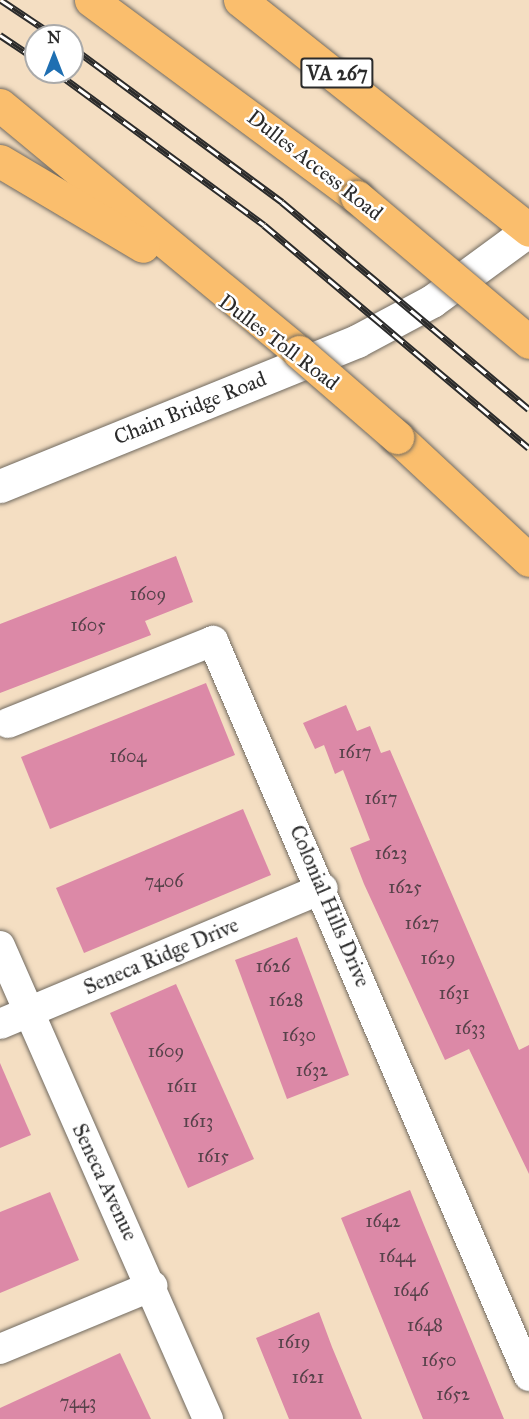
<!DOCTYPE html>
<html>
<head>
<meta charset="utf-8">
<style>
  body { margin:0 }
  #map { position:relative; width:529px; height:1419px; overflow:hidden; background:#f4dec2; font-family:"IM FELL Great Primer",serif }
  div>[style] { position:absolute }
  .building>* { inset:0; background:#dc89a7 }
  .roads { filter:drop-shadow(0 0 2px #716a60) drop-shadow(0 0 2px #716a60) }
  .minor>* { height:30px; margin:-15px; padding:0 15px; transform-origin:15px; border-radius:15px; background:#fff }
  .tertiary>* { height:33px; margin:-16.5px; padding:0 16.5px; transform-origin:16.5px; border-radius:16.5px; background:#fff }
  .motorway>* { height:33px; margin:-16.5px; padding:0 16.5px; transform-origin:16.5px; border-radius:16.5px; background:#fabe6d }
  .rail>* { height:7px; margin-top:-3.5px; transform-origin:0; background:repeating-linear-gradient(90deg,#fff 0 14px,#2b2b2b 0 28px); box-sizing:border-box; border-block:2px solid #2b2b2b }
  .bridges { filter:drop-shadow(0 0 2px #716a60) drop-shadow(0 0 2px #716a60) }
  .motorway-bridge>* { height:33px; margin:-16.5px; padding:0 16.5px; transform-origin:16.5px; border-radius:16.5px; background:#fabe6d }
  span { translate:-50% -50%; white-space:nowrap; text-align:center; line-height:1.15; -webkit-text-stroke:5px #fff; paint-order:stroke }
  .number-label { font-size:18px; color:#57424a }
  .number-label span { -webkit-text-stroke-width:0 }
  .shield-label span { padding:2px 4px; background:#fff; border:2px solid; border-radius:4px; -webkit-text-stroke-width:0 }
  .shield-label { font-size:20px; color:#2b2b2b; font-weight:700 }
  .street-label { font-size:21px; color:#2b2b2b }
  .north { position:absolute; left:24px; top:24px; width:60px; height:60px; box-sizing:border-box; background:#fff; border:2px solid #aaa; border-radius:50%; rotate:0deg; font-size:16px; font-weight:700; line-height:24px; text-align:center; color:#2b2b2b }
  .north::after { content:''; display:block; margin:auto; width:21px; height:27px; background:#1f6fb2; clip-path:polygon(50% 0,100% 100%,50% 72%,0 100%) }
</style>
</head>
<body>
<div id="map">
  <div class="building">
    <div style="clip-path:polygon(176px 556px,193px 602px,145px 621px,151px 635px,0 693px,0 624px)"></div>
    <div style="clip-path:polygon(206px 683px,235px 755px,50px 829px,21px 757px)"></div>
    <div style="clip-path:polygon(346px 705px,357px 731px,370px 726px,381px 753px,390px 750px,519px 1050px,529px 1045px,529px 1174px,469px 1049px,445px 1060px,364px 884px,350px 848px,370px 840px,343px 770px,335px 774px,324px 745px,315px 749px,303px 723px)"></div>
    <div style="clip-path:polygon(243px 809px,271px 875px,84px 953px,56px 888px)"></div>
    <div style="clip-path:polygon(297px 937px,349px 1075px,287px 1099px,235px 960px)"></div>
    <div style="clip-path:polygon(176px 984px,254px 1159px,188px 1188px,110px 1013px)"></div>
    <div style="clip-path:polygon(0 1063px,31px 1135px,0 1148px)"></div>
    <div style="clip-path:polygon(410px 1190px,424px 1225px,504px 1419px,423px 1419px,341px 1218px)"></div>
    <div style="clip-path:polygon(50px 1192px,79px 1260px,0 1293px,0 1212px)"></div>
    <div style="clip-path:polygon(319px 1312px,332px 1347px,362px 1419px,289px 1419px,256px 1338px)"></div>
    <div style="clip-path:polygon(120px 1353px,151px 1419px,0 1419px,0 1408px)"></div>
  </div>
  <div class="roads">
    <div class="minor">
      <div style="left:8px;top:723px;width:221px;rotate:-21.8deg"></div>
      <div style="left:213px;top:641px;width:800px;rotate:66.74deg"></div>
      <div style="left:0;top:946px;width:517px;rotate:66.26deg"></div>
      <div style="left:0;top:1024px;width:350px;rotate:-22.8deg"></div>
      <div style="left:0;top:1349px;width:165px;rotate:-22.5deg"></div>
    </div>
    <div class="tertiary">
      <div style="left:0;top:486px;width:385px;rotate:-22.1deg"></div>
      <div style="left:357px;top:341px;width:85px;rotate:-28.1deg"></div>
      <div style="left:432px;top:301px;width:120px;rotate:-36.2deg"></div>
    </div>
    <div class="motorway">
      <div style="left:91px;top:0;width:331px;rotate:36.5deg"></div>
      <div style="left:240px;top:0;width:369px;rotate:38.5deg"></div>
      <div style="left:0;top:105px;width:388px;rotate:39.6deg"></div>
      <div style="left:0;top:161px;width:166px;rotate:30.7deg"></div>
      <div style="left:397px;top:437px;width:180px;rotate:43deg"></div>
    </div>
  </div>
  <div class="rail">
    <div style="left:1px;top:0;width:65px;rotate:33.7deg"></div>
    <div style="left:0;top:35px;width:43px;rotate:33.7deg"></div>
    <div style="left:72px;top:47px;width:261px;rotate:36.4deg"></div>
    <div style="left:282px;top:202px;width:322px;rotate:40deg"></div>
    <div style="left:56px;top:72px;width:258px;rotate:36.3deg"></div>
    <div style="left:264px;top:225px;width:346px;rotate:40.1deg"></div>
  </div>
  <div class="bridges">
    <div class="motorway-bridge">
      <div style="left:357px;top:197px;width:225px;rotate:40.1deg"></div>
      <div style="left:299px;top:352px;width:130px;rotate:40.9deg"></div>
    </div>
  </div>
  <div class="number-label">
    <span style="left:148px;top:594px">1609</span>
    <span style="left:88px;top:625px">1605</span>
    <span style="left:355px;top:752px">1617</span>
    <span style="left:128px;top:756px">1604</span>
    <span style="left:381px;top:798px">1617</span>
    <span style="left:391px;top:853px">1623</span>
    <span style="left:164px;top:881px">7406</span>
    <span style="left:405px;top:887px">1625</span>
    <span style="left:422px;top:923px">1627</span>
    <span style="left:438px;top:958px">1629</span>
    <span style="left:273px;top:966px">1626</span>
    <span style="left:454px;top:993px">1631</span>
    <span style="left:286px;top:1000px">1628</span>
    <span style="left:470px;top:1028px">1633</span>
    <span style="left:299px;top:1035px">1630</span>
    <span style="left:166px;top:1051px">1609</span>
    <span style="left:312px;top:1070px">1632</span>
    <span style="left:182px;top:1086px">1611</span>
    <span style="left:198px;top:1121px">1613</span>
    <span style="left:213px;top:1156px">1615</span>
    <span style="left:383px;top:1221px">1642</span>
    <span style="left:397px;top:1256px">1644</span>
    <span style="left:411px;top:1290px">1646</span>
    <span style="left:425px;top:1325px">1648</span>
    <span style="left:294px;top:1342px">1619</span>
    <span style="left:439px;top:1360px">1650</span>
    <span style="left:308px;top:1377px">1621</span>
    <span style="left:453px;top:1394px">1652</span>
    <span style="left:78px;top:1402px">7443</span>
  </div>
  <div class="shield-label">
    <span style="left:337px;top:73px">VA 267</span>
  </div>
  <div class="street-label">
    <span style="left:315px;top:165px;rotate:38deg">Dulles Access Road</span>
    <span style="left:279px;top:342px;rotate:37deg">Dulles Toll Road</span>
    <span style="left:190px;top:408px;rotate:-22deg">Chain Bridge Road</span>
    <span style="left:330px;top:906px;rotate:67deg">Colonial Hills Drive</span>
    <span style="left:161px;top:956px;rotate:-23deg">Seneca Ridge Drive</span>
    <span style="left:105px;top:1182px;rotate:65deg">Seneca Avenue</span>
  </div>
  <div class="north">N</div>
</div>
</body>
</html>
